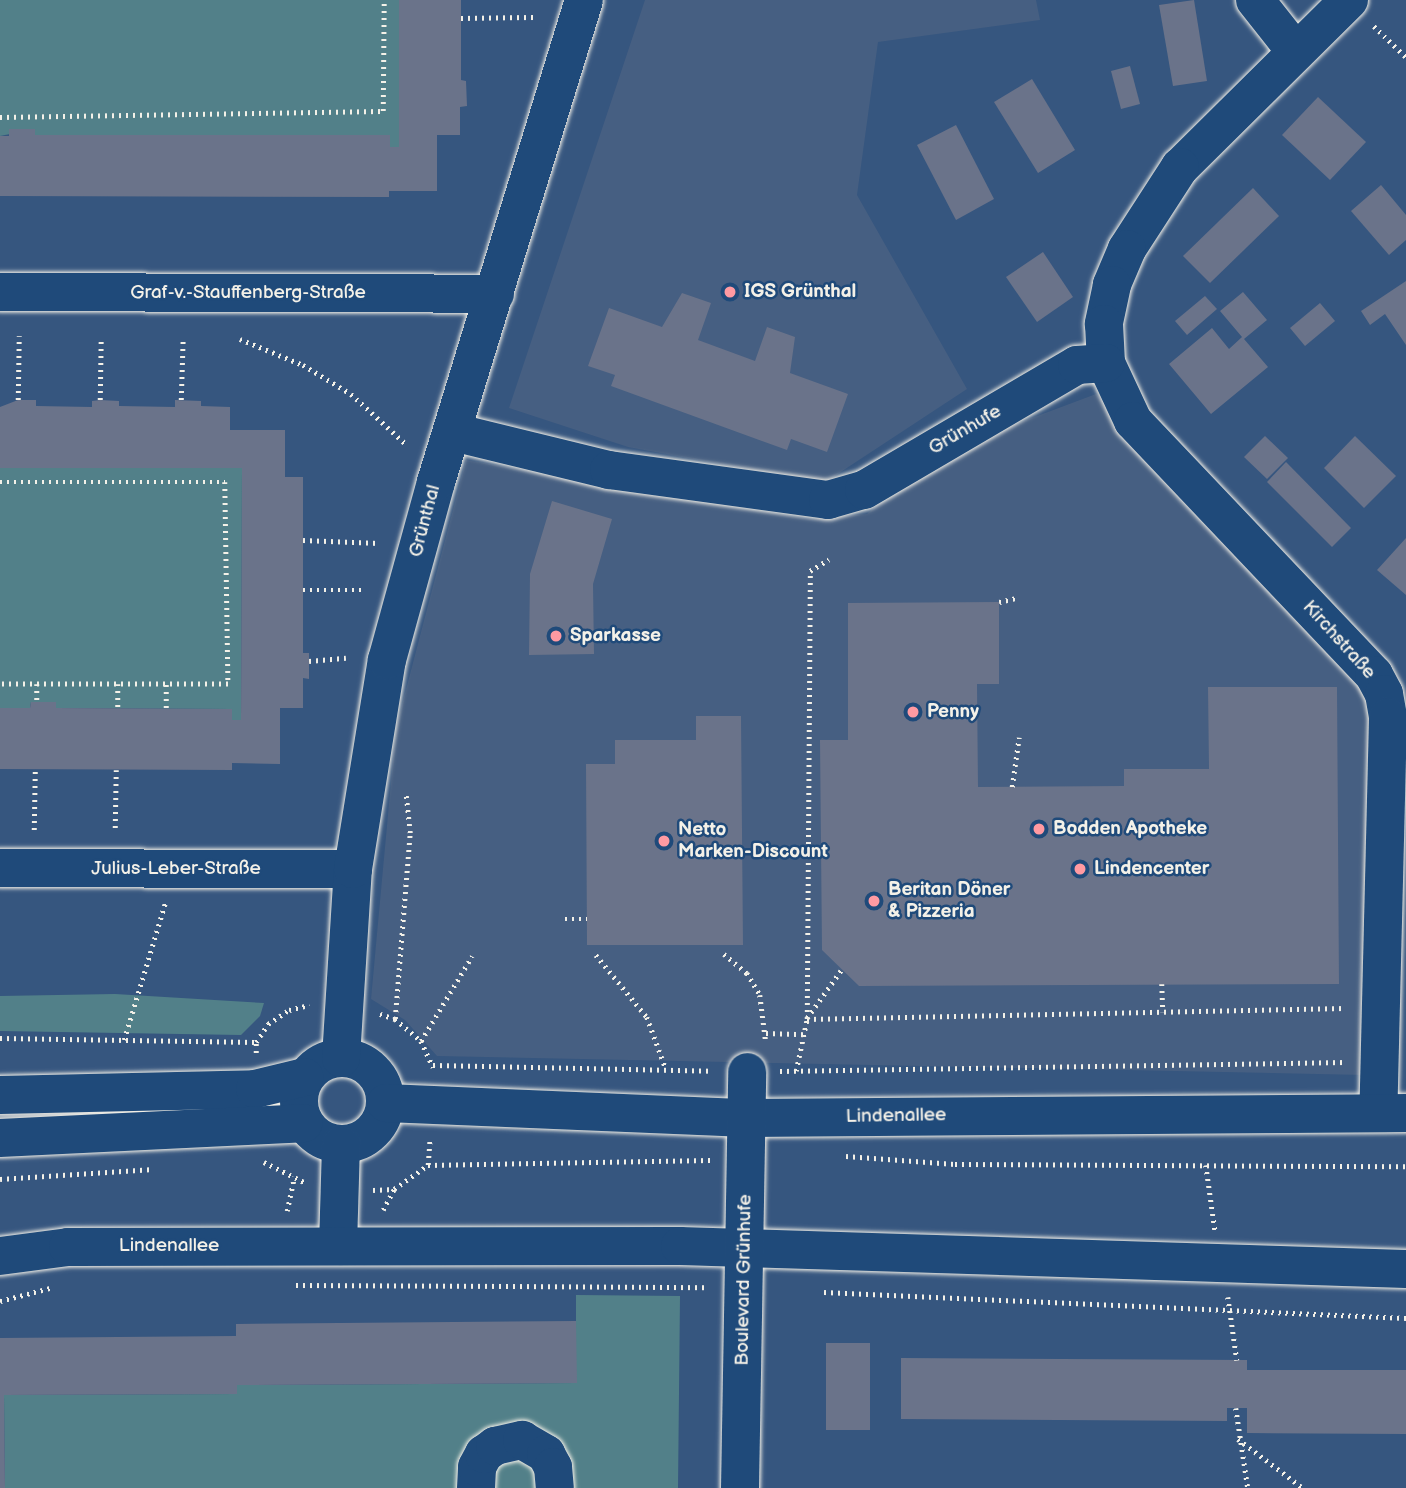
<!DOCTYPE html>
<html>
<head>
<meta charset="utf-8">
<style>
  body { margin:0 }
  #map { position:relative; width:1406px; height:1488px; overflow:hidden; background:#36567f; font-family:"Balsamiq Sans",sans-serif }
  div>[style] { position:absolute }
  .built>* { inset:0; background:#465f82 }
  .green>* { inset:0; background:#528089 }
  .building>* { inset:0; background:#6a738a }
  .path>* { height:4.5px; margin-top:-2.25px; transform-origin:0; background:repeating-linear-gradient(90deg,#f4f1e8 0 2px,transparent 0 7px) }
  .roads { filter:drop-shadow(0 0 2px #f4f1e8) drop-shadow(0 0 2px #f4f1e8) }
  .minor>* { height:38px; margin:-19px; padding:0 19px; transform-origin:19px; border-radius:19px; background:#1f4a7a }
  .minor>.ring { margin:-19px; padding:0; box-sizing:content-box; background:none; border:38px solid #1f4a7a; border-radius:50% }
  .dots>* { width:19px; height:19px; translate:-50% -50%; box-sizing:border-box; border:4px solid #1f4a7a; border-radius:50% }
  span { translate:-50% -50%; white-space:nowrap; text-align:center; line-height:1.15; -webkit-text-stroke:5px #1f4a7a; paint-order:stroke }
  .poi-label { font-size:19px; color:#f4f1e8; font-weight:700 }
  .left { translate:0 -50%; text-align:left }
  .street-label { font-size:19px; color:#f4f1e8 }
</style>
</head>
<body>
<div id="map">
  <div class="built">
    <div style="clip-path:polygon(645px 0,1036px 0,1040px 20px,878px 42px,857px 195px,967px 389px,824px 483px,628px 447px,509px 408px)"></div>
    <div style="clip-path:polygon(1096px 394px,1374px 703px,1364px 1075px,437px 1056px,405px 1020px,371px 999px,396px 728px,466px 460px,808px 519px,867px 514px,941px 452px)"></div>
  </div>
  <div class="green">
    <div style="clip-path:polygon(0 0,399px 0,399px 147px,390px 147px,389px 135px,35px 135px,35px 129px,0 136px)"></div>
    <div style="clip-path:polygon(0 468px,242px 468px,241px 720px,232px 720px,232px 709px,56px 708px,56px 702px,31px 702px,30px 708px,0 708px)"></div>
    <div style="clip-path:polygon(115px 994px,264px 1003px,260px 1016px,241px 1035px,0 1031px,0 996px)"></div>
    <div style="clip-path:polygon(576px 1295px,680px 1296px,678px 1488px,5px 1488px,4px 1395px,236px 1394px,237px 1385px,576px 1383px)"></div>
  </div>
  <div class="building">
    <div style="clip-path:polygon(399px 0,461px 0,461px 80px,466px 81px,467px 106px,460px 107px,460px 135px,437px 135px,437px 191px,389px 191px,389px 197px,0 196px,0 136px,9px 136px,9px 129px,35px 129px,35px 135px,390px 135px,390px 147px,399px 147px)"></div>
    <div style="clip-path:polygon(1194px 0,1207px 81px,1173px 86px,1159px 5px)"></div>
    <div style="clip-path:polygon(1130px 66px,1140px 104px,1121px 109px,1111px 71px)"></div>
    <div style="clip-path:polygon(1032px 79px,1075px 150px,1038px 173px,994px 102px)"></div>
    <div style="clip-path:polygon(1318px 97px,1366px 142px,1330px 180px,1282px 135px)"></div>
    <div style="clip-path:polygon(956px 125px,994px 199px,956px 220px,917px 145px)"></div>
    <div style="clip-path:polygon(1381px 185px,1406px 215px,1406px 240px,1389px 255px,1351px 211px)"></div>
    <div style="clip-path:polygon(1253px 188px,1279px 216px,1210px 283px,1183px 256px)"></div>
    <div style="clip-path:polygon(1043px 252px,1073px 297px,1037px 322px,1006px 277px)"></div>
    <div style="clip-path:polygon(1406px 281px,1406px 345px,1385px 314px,1370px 325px,1361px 311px)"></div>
    <div style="clip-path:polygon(1243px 292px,1267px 320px,1244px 339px,1268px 367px,1211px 414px,1169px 364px,1212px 328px,1229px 349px,1242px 337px,1220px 311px)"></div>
    <div style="clip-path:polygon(682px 293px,711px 303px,698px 340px,755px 361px,767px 327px,795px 337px,790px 373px,848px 394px,827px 452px,791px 439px,787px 450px,611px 386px,615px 375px,588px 366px,609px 308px,662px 327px)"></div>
    <div style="clip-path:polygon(1205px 296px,1217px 309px,1187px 335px,1175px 321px)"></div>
    <div style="clip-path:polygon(1320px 303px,1335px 321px,1305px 346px,1290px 328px)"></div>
    <div style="clip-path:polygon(18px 400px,36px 400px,36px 406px,92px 407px,92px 401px,100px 400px,119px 401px,119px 406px,175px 407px,175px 400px,201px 401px,201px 406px,230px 407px,230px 430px,285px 430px,285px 477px,303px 477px,303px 653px,309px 653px,309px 679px,303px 678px,303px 708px,280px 708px,280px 764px,232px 763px,232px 770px,0 769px,0 708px,30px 708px,31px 702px,56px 702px,56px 708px,232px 709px,232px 720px,241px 720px,242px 468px,0 468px,0 407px)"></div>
    <div style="clip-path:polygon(1265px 436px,1288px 458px,1267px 479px,1244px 457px)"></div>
    <div style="clip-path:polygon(1355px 436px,1396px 476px,1364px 508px,1324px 468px)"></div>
    <div style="clip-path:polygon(1286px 462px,1351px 528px,1332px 547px,1267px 482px)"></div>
    <div style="clip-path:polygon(552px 501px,612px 519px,593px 584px,594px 654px,529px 655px,530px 574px)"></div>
    <div style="clip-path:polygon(1406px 538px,1406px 595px,1377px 570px)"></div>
    <div style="clip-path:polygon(999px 602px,999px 684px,977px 684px,978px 787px,1124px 786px,1124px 769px,1209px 769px,1208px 687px,1337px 687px,1339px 984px,859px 986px,822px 950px,820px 740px,848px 740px,848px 603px)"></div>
    <div style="clip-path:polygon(696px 716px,741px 716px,743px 945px,587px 945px,586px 764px,615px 764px,615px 740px,696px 740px)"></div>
    <div style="clip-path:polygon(576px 1321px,577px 1383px,237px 1385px,237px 1394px,4px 1395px,5px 1488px,0 1488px,0 1338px,236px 1336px,236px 1324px)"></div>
    <div style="clip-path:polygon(826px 1343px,870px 1343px,870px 1430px,826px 1430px)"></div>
    <div style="clip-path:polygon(901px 1358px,1247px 1360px,1247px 1370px,1406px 1370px,1406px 1434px,1247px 1433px,1247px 1408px,1227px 1408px,1227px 1421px,901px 1419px)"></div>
  </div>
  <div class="path">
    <div style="left:461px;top:18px;width:75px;rotate:-0.8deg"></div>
    <div style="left:1374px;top:26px;width:45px;rotate:44.1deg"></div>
    <div style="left:0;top:117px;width:383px;rotate:-0.9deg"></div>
    <div style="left:383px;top:111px;width:111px;rotate:-89.5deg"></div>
    <div style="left:240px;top:339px;width:68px;rotate:22.4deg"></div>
    <div style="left:303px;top:365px;width:56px;rotate:31.1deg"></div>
    <div style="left:351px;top:394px;width:76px;rotate:42.3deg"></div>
    <div style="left:18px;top:400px;width:64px;rotate:-89.1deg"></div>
    <div style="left:100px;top:400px;width:63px;rotate:-89.1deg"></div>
    <div style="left:181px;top:400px;width:62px;rotate:-88.2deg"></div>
    <div style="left:0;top:482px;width:225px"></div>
    <div style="left:225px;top:482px;width:202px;rotate:89.1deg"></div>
    <div style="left:228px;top:684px;width:228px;rotate:180deg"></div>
    <div style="left:303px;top:540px;width:76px;rotate:2.3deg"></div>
    <div style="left:303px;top:590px;width:62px"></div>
    <div style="left:999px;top:602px;width:17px;rotate:-13deg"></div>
    <div style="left:309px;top:661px;width:37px;rotate:-5deg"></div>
    <div style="left:37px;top:684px;width:18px;rotate:90deg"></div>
    <div style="left:118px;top:684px;width:24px;rotate:90deg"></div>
    <div style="left:166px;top:708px;width:24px;rotate:-90deg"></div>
    <div style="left:1012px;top:787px;width:50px;rotate:-82deg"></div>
    <div style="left:115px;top:828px;width:58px;rotate:-89deg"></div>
    <div style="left:34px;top:830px;width:60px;rotate:-89deg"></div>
    <div style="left:565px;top:919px;width:22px"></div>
    <div style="left:724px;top:954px;width:30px;rotate:40deg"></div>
    <div style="left:747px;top:973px;width:26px;rotate:59deg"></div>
    <div style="left:760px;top:995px;width:48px;rotate:82.9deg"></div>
    <div style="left:596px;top:955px;width:80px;rotate:50.6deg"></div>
    <div style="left:647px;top:1017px;width:55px;rotate:69.9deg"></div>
    <div style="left:1162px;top:984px;width:28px;rotate:88deg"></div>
    <div style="left:380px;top:1014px;width:16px;rotate:18deg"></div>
    <div style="left:395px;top:1019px;width:34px;rotate:40deg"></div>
    <div style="left:421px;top:1041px;width:29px;rotate:65deg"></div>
    <div style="left:807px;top:1018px;width:60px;rotate:-54.5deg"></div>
    <div style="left:395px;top:1019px;width:187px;rotate:-85.4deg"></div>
    <div style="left:410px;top:833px;width:39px;rotate:-96deg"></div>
    <div style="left:807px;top:1019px;width:539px;rotate:-1.17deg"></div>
    <div style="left:766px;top:1033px;width:38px;rotate:2deg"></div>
    <div style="left:0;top:1038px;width:256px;rotate:0.9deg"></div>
    <div style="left:124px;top:1040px;width:143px;rotate:-73.3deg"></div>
    <div style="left:421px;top:1041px;width:99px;rotate:-59deg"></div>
    <div style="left:256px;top:1053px;width:11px;rotate:-90deg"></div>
    <div style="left:256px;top:1042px;width:22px;rotate:-56deg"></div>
    <div style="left:268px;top:1024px;width:25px;rotate:-34deg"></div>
    <div style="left:289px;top:1010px;width:21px;rotate:-14deg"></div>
    <div style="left:433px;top:1065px;width:279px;rotate:1.2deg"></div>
    <div style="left:780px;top:1071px;width:566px;rotate:-0.91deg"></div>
    <div style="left:796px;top:1071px;width:53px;rotate:-78.1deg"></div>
    <div style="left:807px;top:1019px;width:448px;rotate:-89.6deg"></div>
    <div style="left:810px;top:571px;width:22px;rotate:-32deg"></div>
    <div style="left:846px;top:1156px;width:109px;rotate:4.2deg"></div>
    <div style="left:955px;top:1164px;width:451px;rotate:0.3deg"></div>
    <div style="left:264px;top:1162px;width:47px;rotate:26.6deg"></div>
    <div style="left:428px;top:1165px;width:283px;rotate:-1deg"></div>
    <div style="left:1206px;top:1165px;width:66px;rotate:82.1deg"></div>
    <div style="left:0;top:1179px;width:154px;rotate:-3.7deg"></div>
    <div style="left:373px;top:1190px;width:21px;rotate:-3deg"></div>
    <div style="left:394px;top:1189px;width:42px;rotate:-35.2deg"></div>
    <div style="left:428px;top:1165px;width:27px;rotate:-86deg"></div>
    <div style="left:383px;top:1210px;width:24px;rotate:-62deg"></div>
    <div style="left:287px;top:1211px;width:35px;rotate:-78deg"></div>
    <div style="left:296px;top:1285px;width:412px;rotate:0.3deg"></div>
    <div style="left:824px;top:1292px;width:583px;rotate:2.56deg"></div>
    <div style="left:1228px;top:1297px;width:64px;rotate:81.9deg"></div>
    <div style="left:0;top:1301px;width:52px;rotate:-14.6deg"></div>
    <div style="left:1236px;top:1408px;width:81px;rotate:81.5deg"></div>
    <div style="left:1238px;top:1439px;width:81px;rotate:37deg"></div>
  </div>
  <div class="roads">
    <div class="minor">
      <div style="left:1255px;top:0;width:66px;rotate:51.7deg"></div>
      <div style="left:1349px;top:0;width:238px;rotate:135.3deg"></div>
      <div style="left:1180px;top:167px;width:98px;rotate:122.9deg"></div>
      <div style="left:1127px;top:249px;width:39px;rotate:113deg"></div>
      <div style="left:1112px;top:285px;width:40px;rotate:102deg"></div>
      <div style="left:1104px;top:324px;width:39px;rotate:87deg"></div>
      <div style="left:1106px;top:363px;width:64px;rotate:65deg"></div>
      <div style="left:1133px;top:421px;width:350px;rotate:46.5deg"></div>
      <div style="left:1374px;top:675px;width:21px;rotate:62deg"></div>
      <div style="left:1384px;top:694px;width:23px;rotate:80deg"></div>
      <div style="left:1388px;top:717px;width:396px;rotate:91.4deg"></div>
      <div style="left:0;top:292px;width:495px;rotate:0.2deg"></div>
      <div style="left:453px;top:432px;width:161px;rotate:13.7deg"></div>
      <div style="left:609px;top:470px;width:221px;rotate:7.8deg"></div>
      <div style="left:828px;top:500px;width:37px;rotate:-16deg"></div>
      <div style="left:864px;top:490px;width:247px;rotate:-30.4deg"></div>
      <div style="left:1077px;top:365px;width:29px;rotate:-4deg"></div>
      <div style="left:0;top:868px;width:353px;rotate:0.2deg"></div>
      <div class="ring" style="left:299px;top:1058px;width:48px;height:48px"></div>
      <div style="left:341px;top:1058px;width:189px;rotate:-86.4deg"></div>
      <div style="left:353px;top:869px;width:212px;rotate:-80.8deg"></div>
      <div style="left:387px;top:660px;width:185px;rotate:-74.6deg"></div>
      <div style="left:436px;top:482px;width:504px;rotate:-72.93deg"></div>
      <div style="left:0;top:1095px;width:255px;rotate:-1.3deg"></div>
      <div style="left:255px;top:1089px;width:51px;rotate:-13.5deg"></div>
      <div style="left:386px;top:1103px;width:361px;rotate:2.4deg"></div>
      <div style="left:747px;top:1118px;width:659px;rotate:-0.43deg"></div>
      <div style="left:0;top:1138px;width:304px;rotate:-2.8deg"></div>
      <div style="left:338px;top:1246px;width:101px;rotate:-88.3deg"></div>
      <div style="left:0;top:1256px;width:69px;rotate:-7.5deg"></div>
      <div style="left:68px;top:1247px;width:612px;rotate:-0.09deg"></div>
      <div style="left:680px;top:1246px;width:726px;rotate:1.81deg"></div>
      <div style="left:476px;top:1488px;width:21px;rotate:-87deg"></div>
      <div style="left:477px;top:1467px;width:15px;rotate:-62deg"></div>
      <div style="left:484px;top:1454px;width:14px;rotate:-36deg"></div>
      <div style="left:495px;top:1446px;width:28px;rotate:-13deg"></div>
      <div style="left:522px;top:1440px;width:28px;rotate:30deg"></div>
      <div style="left:546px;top:1454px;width:15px;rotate:62deg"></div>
      <div style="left:553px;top:1467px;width:21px;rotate:85deg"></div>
      <div style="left:740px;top:1488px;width:416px;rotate:-89deg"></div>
    </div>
  </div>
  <div class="dots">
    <div style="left:730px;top:292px;background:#ff9aa2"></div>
    <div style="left:556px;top:636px;background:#ff9aa2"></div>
    <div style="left:913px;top:712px;background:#ff9aa2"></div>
    <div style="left:1039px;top:829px;background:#ff9aa2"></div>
    <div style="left:664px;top:841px;background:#ff9aa2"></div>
    <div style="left:1080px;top:869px;background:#ff9aa2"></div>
    <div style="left:874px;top:901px;background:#ff9aa2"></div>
  </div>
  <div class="poi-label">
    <span class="left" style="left:744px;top:292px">IGS Grünthal</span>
    <span class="left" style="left:570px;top:636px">Sparkasse</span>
    <span class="left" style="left:927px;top:712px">Penny</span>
    <span class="left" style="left:1053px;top:829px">Bodden Apotheke</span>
    <span class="left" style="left:678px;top:841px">Netto<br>Marken-Discount</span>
    <span class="left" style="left:1094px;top:869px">Lindencenter</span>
    <span class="left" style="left:888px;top:901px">Beritan Döner<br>&amp; Pizzeria</span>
  </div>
  <div class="street-label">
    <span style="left:248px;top:293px">Graf-v.-Stauffenberg-Straße</span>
    <span style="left:965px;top:430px;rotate:-30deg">Grünhufe</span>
    <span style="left:425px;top:521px;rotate:-75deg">Grünthal</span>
    <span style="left:1339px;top:640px;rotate:48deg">Kirchstraße</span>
    <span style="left:176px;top:869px">Julius-Leber-Straße</span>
    <span style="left:896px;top:1116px;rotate:-1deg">Lindenallee</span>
    <span style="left:169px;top:1246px">Lindenallee</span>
    <span style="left:744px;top:1280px;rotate:-89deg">Boulevard Grünhufe</span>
  </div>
</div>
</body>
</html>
